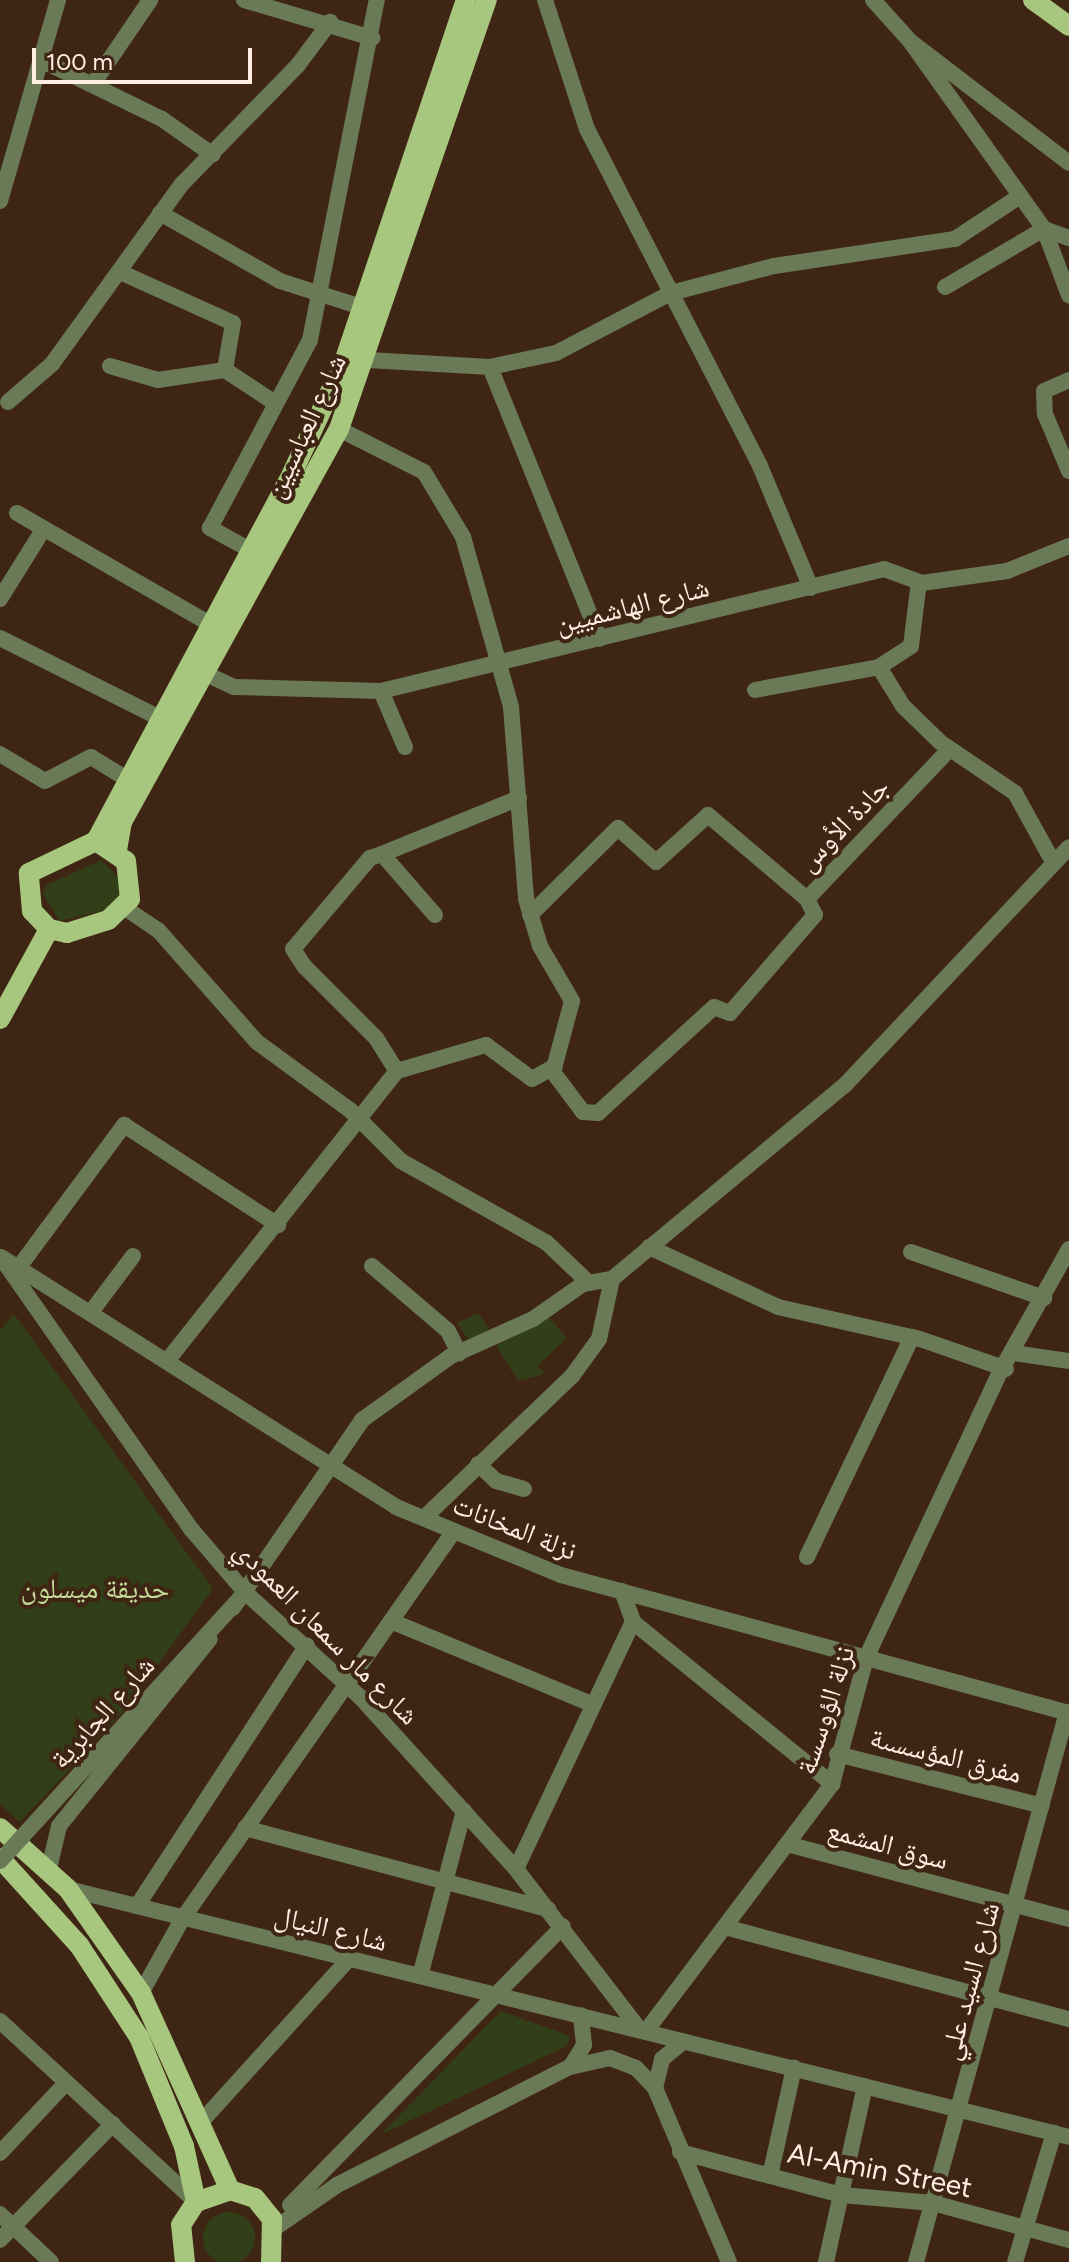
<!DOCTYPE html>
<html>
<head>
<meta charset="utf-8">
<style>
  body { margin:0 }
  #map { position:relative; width:1069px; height:2262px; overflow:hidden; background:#3f2614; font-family:Figtree,"Noto Naskh Arabic",sans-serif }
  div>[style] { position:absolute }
  .green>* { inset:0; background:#323e17 }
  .round { border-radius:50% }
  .minor>* { height:16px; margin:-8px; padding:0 8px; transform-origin:8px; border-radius:8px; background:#6a7a57 }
  .major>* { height:20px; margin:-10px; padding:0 10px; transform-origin:10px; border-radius:10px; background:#a6c77d }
  .minor-bridge>* { height:16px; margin:-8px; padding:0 8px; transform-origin:8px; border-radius:8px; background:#6a7a57 }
  span { translate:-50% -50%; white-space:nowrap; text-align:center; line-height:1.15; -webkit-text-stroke:8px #3f2614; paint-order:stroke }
  .street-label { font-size:28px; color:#ffede2 }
  .park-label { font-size:28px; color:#c4db97 }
  .scale { position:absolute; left:32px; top:48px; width:220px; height:36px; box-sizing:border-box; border:4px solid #ffede2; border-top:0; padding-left:10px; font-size:24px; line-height:28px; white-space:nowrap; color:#ffede2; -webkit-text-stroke:6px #3f2614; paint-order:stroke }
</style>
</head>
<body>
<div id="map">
  <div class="green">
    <div style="clip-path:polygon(101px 860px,126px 885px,119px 907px,59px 921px,43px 893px,47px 885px)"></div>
    <div style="clip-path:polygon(478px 1313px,490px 1331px,468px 1339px,457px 1323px)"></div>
    <div style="clip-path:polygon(14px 1314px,213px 1589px,123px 1712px,20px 1822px,0 1804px,0 1330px)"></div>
    <div style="clip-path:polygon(549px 1317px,567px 1338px,538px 1366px,545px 1374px,518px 1381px,496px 1346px)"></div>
    <div style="clip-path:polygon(501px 2011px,570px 2036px,567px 2046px,380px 2135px)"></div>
    <div class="round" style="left:203px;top:2212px;width:52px;height:52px"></div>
  </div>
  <div class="minor">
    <div style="left:244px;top:0;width:134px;rotate:16.5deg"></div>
    <div style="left:545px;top:0;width:136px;rotate:72deg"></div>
    <div style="left:587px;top:129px;width:379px;rotate:62.8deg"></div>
    <div style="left:760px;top:466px;width:132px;rotate:67.3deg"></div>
    <div style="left:873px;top:0;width:55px;rotate:47.9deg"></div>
    <div style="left:910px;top:41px;width:200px;rotate:37.5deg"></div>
    <div style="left:910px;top:41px;width:231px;rotate:54.5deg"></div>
    <div style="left:1044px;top:229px;width:71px;rotate:69.3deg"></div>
    <div style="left:43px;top:61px;width:132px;rotate:26deg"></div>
    <div style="left:162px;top:119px;width:62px;rotate:35.2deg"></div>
    <div style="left:93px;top:84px;width:102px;rotate:-55.8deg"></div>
    <div style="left:0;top:201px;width:209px;rotate:-73.9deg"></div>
    <div style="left:160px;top:213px;width:138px;rotate:29.5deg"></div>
    <div style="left:280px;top:281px;width:85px;rotate:17.8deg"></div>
    <div style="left:120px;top:272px;width:124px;rotate:24.3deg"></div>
    <div style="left:233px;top:323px;width:48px;rotate:99.7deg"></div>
    <div style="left:945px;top:287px;width:115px;rotate:-30.4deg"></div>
    <div style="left:1044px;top:229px;width:27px;rotate:20deg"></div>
    <div style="left:368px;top:360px;width:122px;rotate:3.3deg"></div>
    <div style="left:490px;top:367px;width:67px;rotate:-12deg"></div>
    <div style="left:556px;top:353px;width:130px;rotate:-27.6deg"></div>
    <div style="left:671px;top:293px;width:106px;rotate:-14.7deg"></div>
    <div style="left:774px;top:266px;width:183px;rotate:-8.5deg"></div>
    <div style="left:955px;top:239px;width:78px;rotate:-33.5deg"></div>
    <div style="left:110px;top:366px;width:50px;rotate:16.3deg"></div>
    <div style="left:158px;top:380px;width:68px;rotate:-8.5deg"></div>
    <div style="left:225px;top:370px;width:60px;rotate:33.4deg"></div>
    <div style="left:490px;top:367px;width:293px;rotate:68deg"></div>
    <div style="left:1069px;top:380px;width:27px;rotate:156deg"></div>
    <div style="left:1044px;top:391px;width:23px;rotate:88deg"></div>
    <div style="left:1045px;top:414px;width:62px;rotate:67.2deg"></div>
    <div style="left:8px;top:402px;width:58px;rotate:-40.8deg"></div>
    <div style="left:52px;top:364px;width:222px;rotate:-54.2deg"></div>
    <div style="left:182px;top:184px;width:166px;rotate:-45.7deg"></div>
    <div style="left:298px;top:65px;width:54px;rotate:-53.3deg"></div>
    <div style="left:339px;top:429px;width:95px;rotate:26.8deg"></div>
    <div style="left:424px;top:472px;width:76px;rotate:59deg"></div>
    <div style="left:463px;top:537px;width:177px;rotate:74.2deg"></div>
    <div style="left:511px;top:707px;width:193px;rotate:85.5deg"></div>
    <div style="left:526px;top:899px;width:49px;rotate:73.4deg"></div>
    <div style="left:540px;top:946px;width:64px;rotate:59.8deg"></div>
    <div style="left:572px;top:1001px;width:73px;rotate:105deg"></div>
    <div style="left:553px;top:1072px;width:50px;rotate:53.1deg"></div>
    <div style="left:583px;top:1112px;width:15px;rotate:4deg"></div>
    <div style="left:598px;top:1113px;width:157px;rotate:-42.4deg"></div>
    <div style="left:714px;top:1007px;width:17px;rotate:21deg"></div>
    <div style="left:730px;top:1013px;width:130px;rotate:-49.1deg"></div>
    <div style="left:815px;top:915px;width:18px;rotate:-117deg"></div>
    <div style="left:807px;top:899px;width:207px;rotate:-46.4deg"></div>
    <div style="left:17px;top:513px;width:220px;rotate:29.9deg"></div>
    <div style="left:250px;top:550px;width:46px;rotate:-151.2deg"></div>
    <div style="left:210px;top:528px;width:213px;rotate:-62deg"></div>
    <div style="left:310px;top:340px;width:347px;rotate:-78.9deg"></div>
    <div style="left:0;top:599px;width:81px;rotate:-58.1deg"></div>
    <div style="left:0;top:638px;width:177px;rotate:26.6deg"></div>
    <div style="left:879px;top:667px;width:38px;rotate:-33deg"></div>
    <div style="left:911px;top:646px;width:64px;rotate:-82.9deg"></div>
    <div style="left:204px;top:673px;width:33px;rotate:25deg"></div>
    <div style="left:234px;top:687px;width:147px;rotate:1.6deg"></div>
    <div style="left:381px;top:691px;width:518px;rotate:-13.63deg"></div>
    <div style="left:884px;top:569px;width:40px;rotate:20.2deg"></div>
    <div style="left:922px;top:583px;width:86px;rotate:-8deg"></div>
    <div style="left:1007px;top:571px;width:67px;rotate:-22deg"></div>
    <div style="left:755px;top:690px;width:126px;rotate:-10.5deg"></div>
    <div style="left:879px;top:667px;width:46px;rotate:58.4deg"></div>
    <div style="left:903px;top:706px;width:52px;rotate:44.2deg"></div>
    <div style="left:940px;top:742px;width:91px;rotate:34.2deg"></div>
    <div style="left:1015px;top:793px;width:77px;rotate:61.1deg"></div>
    <div style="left:381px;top:691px;width:61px;rotate:66.8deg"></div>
    <div style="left:0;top:754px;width:52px;rotate:31deg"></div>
    <div style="left:45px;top:781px;width:52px;rotate:-27.6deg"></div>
    <div style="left:91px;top:757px;width:42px;rotate:31.4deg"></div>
    <div style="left:382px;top:854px;width:13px;rotate:162deg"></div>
    <div style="left:370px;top:858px;width:119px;rotate:130.2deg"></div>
    <div style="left:293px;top:949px;width:20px;rotate:57deg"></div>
    <div style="left:304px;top:966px;width:102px;rotate:45deg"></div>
    <div style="left:376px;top:1038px;width:39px;rotate:58deg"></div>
    <div style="left:397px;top:1071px;width:93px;rotate:-16.3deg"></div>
    <div style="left:486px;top:1045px;width:57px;rotate:36.5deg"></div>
    <div style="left:532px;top:1079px;width:26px;rotate:-29deg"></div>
    <div style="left:125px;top:908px;width:41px;rotate:34.1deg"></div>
    <div style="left:159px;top:931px;width:148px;rotate:48.6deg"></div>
    <div style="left:257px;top:1042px;width:115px;rotate:36.2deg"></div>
    <div style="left:350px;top:1110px;width:72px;rotate:45deg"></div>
    <div style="left:401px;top:1161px;width:167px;rotate:29.3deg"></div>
    <div style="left:547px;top:1243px;width:58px;rotate:43.6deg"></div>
    <div style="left:435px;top:915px;width:81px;rotate:-131deg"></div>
    <div style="left:382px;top:854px;width:148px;rotate:-22.2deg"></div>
    <div style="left:530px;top:915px;width:124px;rotate:-44.7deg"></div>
    <div style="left:618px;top:828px;width:51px;rotate:41.8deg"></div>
    <div style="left:656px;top:862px;width:70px;rotate:-42.1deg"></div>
    <div style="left:708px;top:815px;width:130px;rotate:40.3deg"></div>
    <div style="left:649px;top:1247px;width:142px;rotate:24.9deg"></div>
    <div style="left:778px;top:1307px;width:146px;rotate:12.7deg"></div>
    <div style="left:920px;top:1339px;width:91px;rotate:19.2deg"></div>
    <div style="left:911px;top:1252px;width:141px;rotate:19.1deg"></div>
    <div style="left:1px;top:1257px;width:467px;rotate:32.3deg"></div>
    <div style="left:396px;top:1507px;width:178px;rotate:22.4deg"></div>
    <div style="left:561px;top:1575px;width:526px;rotate:15.2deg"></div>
    <div style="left:2px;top:1259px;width:331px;rotate:55deg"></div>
    <div style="left:192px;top:1530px;width:82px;rotate:49.5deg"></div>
    <div style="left:245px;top:1592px;width:157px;rotate:42.4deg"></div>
    <div style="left:361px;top:1698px;width:231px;rotate:47.8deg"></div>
    <div style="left:516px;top:1869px;width:202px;rotate:52.4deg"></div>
    <div style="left:372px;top:1266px;width:100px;rotate:40.5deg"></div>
    <div style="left:448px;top:1331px;width:25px;rotate:63deg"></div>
    <div style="left:19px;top:1267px;width:177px;rotate:-53.5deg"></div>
    <div style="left:124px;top:1125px;width:184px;rotate:33deg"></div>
    <div style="left:612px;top:1279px;width:302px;rotate:-39.8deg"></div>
    <div style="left:844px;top:1086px;width:328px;rotate:-46.7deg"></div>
    <div style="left:91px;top:1312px;width:70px;rotate:-53.1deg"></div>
    <div style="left:1014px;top:1353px;width:56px;rotate:8.3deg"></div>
    <div style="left:167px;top:1361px;width:370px;rotate:-51.6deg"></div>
    <div style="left:478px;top:1464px;width:25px;rotate:43deg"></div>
    <div style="left:496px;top:1481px;width:29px;rotate:16deg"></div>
    <div style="left:807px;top:1557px;width:244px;rotate:-64.5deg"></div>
    <div style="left:622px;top:1591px;width:33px;rotate:70deg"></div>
    <div style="left:633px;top:1622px;width:257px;rotate:39.1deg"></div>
    <div style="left:233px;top:1608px;width:228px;rotate:-55.5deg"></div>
    <div style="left:362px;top:1420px;width:110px;rotate:-35.7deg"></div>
    <div style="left:451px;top:1356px;width:90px;rotate:-24.3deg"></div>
    <div style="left:533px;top:1319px;width:61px;rotate:-35deg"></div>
    <div style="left:583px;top:1284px;width:29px;rotate:-10deg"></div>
    <div style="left:612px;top:1279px;width:61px;rotate:102.2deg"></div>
    <div style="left:599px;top:1339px;width:46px;rotate:126.1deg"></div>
    <div style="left:572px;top:1376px;width:205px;rotate:136.2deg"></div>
    <div style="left:391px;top:1621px;width:214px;rotate:22.5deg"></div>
    <div style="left:837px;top:1754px;width:211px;rotate:14.2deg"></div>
    <div style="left:245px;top:1828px;width:314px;rotate:15deg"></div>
    <div style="left:787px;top:1844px;width:292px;rotate:14.9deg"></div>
    <div style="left:49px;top:1869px;width:44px;rotate:-76.9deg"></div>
    <div style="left:59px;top:1826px;width:240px;rotate:-51.1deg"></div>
    <div style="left:516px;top:1869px;width:273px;rotate:-64.7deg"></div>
    <div style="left:68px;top:1889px;width:1031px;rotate:13.91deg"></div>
    <div style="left:137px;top:1906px;width:311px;rotate:-56.9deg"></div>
    <div style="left:725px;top:1927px;width:356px;rotate:15deg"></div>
    <div style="left:420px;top:1976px;width:171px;rotate:-75.1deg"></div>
    <div style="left:141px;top:1993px;width:86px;rotate:-60.8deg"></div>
    <div style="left:183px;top:1918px;width:472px;rotate:-55deg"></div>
    <div style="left:0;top:2021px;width:267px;rotate:42.7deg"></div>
    <div style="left:646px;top:2031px;width:309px;rotate:-53deg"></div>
    <div style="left:832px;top:1784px;width:131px;rotate:-74.9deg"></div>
    <div style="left:866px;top:1658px;width:316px;rotate:-64.9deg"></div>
    <div style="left:1000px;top:1372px;width:141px;rotate:-60.7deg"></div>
    <div style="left:571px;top:2066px;width:25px;rotate:-58deg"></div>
    <div style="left:584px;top:2045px;width:30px;rotate:-96deg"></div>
    <div style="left:655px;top:2088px;width:30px;rotate:-76deg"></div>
    <div style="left:662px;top:2059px;width:28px;rotate:-39deg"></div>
    <div style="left:202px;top:2121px;width:217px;rotate:-47.8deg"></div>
    <div style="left:680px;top:2152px;width:168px;rotate:14.9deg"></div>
    <div style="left:842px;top:2195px;width:91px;rotate:5deg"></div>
    <div style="left:933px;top:2203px;width:141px;rotate:15.2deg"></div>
    <div style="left:0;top:2153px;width:96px;rotate:-46.7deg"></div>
    <div style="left:770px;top:2176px;width:111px;rotate:-77.5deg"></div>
    <div style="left:290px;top:2205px;width:390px;rotate:-45.6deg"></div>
    <div style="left:0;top:2214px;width:70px;rotate:43.3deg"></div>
    <div style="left:275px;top:2228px;width:75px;rotate:-34.7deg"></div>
    <div style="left:337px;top:2185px;width:261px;rotate:-26.9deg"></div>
    <div style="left:570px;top:2067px;width:41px;rotate:-12.7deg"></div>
    <div style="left:610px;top:2058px;width:28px;rotate:21deg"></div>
    <div style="left:636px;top:2068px;width:28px;rotate:46deg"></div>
    <div style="left:655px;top:2088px;width:189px;rotate:67deg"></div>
    <div style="left:0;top:2240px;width:162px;rotate:-45.8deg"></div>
    <div style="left:826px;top:2262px;width:180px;rotate:-77.5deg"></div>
    <div style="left:916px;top:2262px;width:570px;rotate:-74.65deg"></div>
    <div style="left:1015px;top:2262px;width:135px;rotate:-73.2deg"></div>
  </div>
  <div class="major">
    <div style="left:1033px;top:0;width:44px;rotate:35.8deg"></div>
    <div style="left:96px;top:841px;width:409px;rotate:-61.9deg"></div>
    <div style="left:289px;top:480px;width:130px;rotate:-65deg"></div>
    <div style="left:344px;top:362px;width:382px;rotate:-71.4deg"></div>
    <div style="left:96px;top:841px;width:36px;rotate:34deg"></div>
    <div style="left:126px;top:861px;width:38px;rotate:84deg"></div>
    <div style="left:130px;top:899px;width:30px;rotate:136deg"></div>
    <div style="left:108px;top:920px;width:43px;rotate:162.4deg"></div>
    <div style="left:67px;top:933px;width:18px;rotate:-167deg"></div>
    <div style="left:49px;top:929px;width:25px;rotate:-133deg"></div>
    <div style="left:32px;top:911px;width:38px;rotate:-95deg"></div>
    <div style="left:29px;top:873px;width:74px;rotate:-25.5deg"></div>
    <div style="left:117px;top:850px;width:28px;rotate:-80deg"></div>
    <div style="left:122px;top:822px;width:449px;rotate:-61.1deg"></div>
    <div style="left:339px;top:429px;width:454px;rotate:-71deg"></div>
    <div style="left:0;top:1019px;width:102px;rotate:-61.4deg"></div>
    <div style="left:0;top:1828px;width:91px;rotate:41.9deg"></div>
    <div style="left:68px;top:1889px;width:127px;rotate:54.9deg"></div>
    <div style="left:141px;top:1993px;width:216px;rotate:65.7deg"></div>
    <div style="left:0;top:1858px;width:118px;rotate:47.8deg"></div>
    <div style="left:79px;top:1945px;width:110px;rotate:56.9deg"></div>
    <div style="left:139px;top:2037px;width:118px;rotate:67.6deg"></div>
    <div style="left:184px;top:2146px;width:57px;rotate:77.9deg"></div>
    <div style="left:185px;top:2262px;width:37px;rotate:-96deg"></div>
    <div style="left:181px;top:2225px;width:27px;rotate:-57deg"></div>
    <div style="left:196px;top:2202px;width:36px;rotate:-19deg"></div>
    <div style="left:230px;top:2190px;width:26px;rotate:18deg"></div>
    <div style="left:255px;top:2198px;width:27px;rotate:51deg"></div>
    <div style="left:272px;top:2219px;width:43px;rotate:91.3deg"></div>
  </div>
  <div class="minor-bridge">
    <div style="left:0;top:1861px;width:356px;rotate:-47.6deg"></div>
  </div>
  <div class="street-label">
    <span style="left:305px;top:426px;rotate:-65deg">شارع العباسيين</span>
    <span style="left:632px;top:605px;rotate:-14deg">شارع الهاشميين</span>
    <span style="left:843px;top:824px;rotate:-46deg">جادة الأوس</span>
    <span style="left:515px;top:1527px;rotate:22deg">نزلة المخانات</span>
    <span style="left:327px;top:1632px;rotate:45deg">شارع مار سمعان العمودي</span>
    <span style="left:825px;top:1710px;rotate:-72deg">نزلة الؤوسسة</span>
    <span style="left:102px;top:1712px;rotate:-48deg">شارع الجابرية</span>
    <span style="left:946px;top:1755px;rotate:14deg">مفرق المؤسسىة</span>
    <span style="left:888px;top:1844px;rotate:15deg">سوق المشمع</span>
    <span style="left:331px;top:1928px;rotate:14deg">شارع النيال</span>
    <span style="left:969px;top:1981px;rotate:-75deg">شارع السيد علي</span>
    <span style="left:880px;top:2170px;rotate:11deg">Al-Amin Street</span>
  </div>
  <div class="park-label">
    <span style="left:95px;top:1588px">حديقة ميسلون</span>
  </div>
  <div class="scale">100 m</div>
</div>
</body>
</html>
